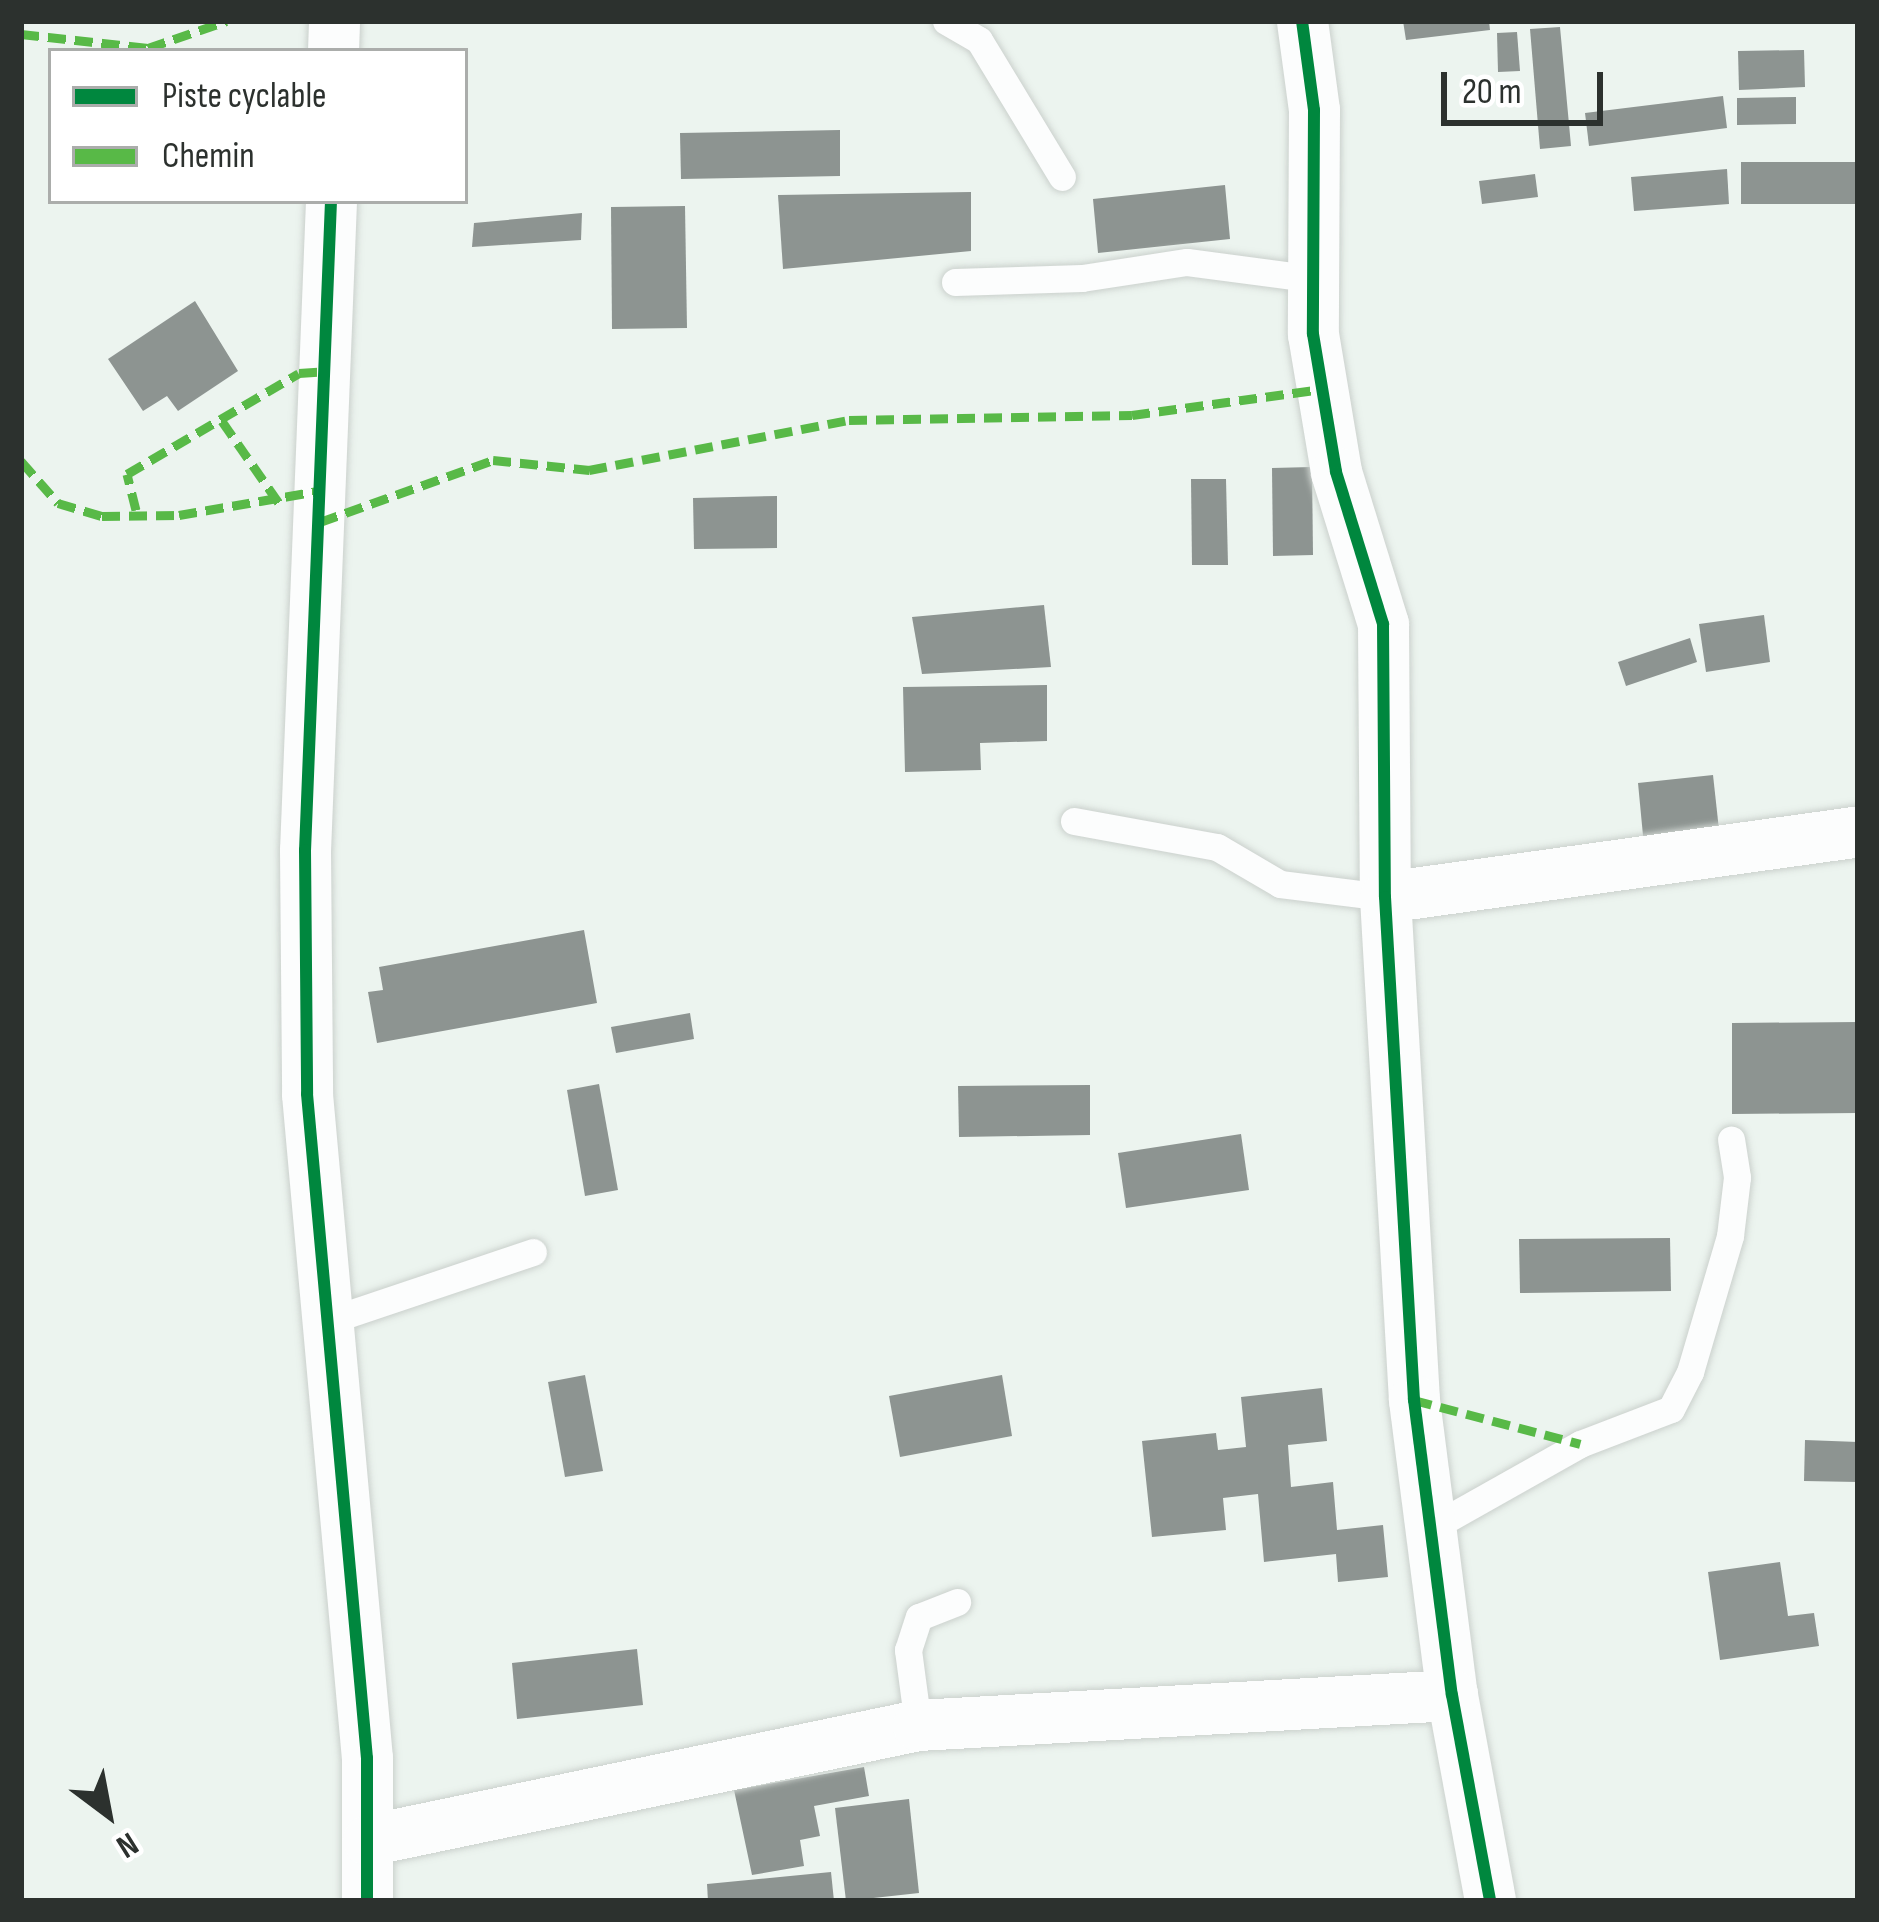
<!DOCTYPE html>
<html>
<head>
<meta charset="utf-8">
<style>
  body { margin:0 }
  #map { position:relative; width:1879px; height:1922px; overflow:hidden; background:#ecf4ef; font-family:"Sofia Sans Condensed",sans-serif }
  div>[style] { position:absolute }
  .building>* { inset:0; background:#8d9491 }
  .roads { filter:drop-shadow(0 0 3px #cbd1cd) drop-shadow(0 0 3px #cbd1cd) }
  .service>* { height:27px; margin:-13.5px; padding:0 13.5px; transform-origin:13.5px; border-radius:13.5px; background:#fcfdfd }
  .minor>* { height:51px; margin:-25.5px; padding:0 25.5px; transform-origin:25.5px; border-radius:25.5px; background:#fcfdfd }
  .quiet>* { height:9px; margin-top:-4.5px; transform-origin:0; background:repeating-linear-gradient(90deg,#58b947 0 18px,transparent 0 27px) }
  .cycleway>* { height:12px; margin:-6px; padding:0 6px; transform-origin:6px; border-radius:6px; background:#00873e }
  span { translate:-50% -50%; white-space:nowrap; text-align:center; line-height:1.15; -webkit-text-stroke:12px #fff; paint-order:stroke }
  .frame { position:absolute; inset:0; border:24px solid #2c312e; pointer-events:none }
  .legend { position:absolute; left:48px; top:48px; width:420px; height:156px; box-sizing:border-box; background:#fff; border:3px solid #abadab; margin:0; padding:15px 21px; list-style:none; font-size:36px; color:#2c312e }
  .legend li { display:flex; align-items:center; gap:24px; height:60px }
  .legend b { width:60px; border:3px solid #abadab }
  .north { position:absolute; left:48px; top:1754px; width:120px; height:120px; -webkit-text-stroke:9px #fff; paint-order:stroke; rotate:148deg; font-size:33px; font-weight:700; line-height:48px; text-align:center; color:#2c312e }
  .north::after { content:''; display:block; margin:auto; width:42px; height:54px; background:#2c312e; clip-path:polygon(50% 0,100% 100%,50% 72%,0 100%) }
  .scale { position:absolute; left:1441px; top:72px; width:162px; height:54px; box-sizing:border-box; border:6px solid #2c312e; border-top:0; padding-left:15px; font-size:36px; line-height:42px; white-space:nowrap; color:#2c312e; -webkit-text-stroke:9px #fff; paint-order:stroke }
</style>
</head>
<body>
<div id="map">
  <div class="building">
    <div style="clip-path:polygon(1403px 21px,1489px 21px,1490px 30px,1406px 40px)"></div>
    <div style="clip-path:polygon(1560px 27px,1571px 146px,1540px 149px,1530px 29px)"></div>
    <div style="clip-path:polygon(1517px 32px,1520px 71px,1498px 72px,1497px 33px)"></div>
    <div style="clip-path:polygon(1804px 50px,1805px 87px,1739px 90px,1738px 51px)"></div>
    <div style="clip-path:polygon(1723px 96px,1727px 128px,1589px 146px,1585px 113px)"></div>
    <div style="clip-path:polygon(1796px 97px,1796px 124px,1737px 125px,1737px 98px)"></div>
    <div style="clip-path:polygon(840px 130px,840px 176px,681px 179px,680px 133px)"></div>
    <div style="clip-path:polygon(1741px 162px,1858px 162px,1858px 204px,1741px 204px)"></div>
    <div style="clip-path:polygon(1727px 169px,1729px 204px,1634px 211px,1631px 177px)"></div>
    <div style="clip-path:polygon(1535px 174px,1538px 197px,1482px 204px,1479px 181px)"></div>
    <div style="clip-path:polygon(1225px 185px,1230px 239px,1098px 253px,1093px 199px)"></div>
    <div style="clip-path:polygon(971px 192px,971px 251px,783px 269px,778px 195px)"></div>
    <div style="clip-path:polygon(685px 206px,687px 328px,612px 329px,611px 207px)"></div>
    <div style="clip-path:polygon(582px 213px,581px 240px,472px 247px,474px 223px)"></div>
    <div style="clip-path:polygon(195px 301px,238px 371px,178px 411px,167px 396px,143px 411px,108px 359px)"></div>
    <div style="clip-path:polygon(1312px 467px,1313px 555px,1273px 556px,1272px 468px)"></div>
    <div style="clip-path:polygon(1191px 479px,1226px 479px,1228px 565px,1192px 565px)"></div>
    <div style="clip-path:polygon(777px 496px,777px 548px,694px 549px,693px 498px)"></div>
    <div style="clip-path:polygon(1044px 605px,1051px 667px,922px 674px,912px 617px)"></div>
    <div style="clip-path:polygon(1764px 615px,1770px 662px,1706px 672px,1699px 624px)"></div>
    <div style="clip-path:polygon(1690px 638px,1697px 662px,1626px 686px,1618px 662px)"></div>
    <div style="clip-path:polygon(1047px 685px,1047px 741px,980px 743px,981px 770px,905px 772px,903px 687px)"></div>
    <div style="clip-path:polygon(1713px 775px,1720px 839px,1644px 846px,1638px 783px)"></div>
    <div style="clip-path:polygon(584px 930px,597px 1003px,377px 1043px,368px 992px,383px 990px,379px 967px)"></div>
    <div style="clip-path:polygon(690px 1013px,694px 1039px,616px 1053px,611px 1027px)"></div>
    <div style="clip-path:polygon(1858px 1022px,1858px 1113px,1732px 1114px,1732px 1023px)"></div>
    <div style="clip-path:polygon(599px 1084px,618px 1190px,585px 1196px,567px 1090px)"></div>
    <div style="clip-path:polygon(1090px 1085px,1090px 1135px,959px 1137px,958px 1086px)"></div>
    <div style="clip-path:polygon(1241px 1134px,1249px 1190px,1126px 1208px,1118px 1153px)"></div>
    <div style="clip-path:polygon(1670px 1238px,1671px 1291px,1520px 1293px,1519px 1239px)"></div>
    <div style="clip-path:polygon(585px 1375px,603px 1471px,565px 1477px,548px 1382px)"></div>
    <div style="clip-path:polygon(1002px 1375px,1012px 1436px,900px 1457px,889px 1396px)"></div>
    <div style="clip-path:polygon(1322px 1388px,1327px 1441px,1288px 1445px,1291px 1487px,1333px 1482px,1337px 1530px,1383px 1525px,1388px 1577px,1338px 1582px,1336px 1554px,1264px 1562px,1258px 1494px,1223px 1498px,1226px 1530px,1152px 1537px,1142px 1441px,1216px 1433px,1218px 1450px,1246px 1447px,1241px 1397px)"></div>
    <div style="clip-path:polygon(1805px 1440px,1858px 1442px,1858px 1482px,1804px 1481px)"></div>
    <div style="clip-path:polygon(1780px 1562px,1788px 1616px,1814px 1613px,1819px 1646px,1720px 1660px,1708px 1572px)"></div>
    <div style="clip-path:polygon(637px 1649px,643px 1705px,517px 1719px,512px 1663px)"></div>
    <div style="clip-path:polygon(864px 1767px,869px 1796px,814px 1806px,820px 1836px,800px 1840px,804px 1866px,752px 1875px,734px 1790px)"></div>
    <div style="clip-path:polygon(909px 1799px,919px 1893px,846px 1901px,835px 1808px)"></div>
    <div style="clip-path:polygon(831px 1872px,834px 1901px,708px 1901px,707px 1884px)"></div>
  </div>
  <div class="roads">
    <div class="service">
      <div style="left:946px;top:21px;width:38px;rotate:30deg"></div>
      <div style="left:979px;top:40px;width:160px;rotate:58.8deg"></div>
      <div style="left:955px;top:282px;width:127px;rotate:-1.8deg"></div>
      <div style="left:1082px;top:278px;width:106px;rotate:-8.7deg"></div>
      <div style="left:1187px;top:262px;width:123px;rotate:7.5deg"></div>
      <div style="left:1074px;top:821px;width:145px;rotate:10.3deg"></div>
      <div style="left:1217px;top:847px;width:73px;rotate:30.4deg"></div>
      <div style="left:1280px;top:884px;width:106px;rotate:7.1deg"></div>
      <div style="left:331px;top:1320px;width:213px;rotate:-18.6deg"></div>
      <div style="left:1431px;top:1528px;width:171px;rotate:-29.4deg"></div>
      <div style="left:1580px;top:1444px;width:97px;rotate:-21deg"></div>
      <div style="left:1671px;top:1409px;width:42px;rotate:-62.8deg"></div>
      <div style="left:1690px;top:1372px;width:142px;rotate:-73.6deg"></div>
      <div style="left:1730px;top:1236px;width:59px;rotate:-83.2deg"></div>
      <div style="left:1737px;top:1177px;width:38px;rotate:-99deg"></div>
      <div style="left:918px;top:1725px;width:76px;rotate:-97.6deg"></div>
      <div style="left:908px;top:1650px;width:35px;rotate:-72deg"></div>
      <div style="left:919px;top:1617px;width:41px;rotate:-21.5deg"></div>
    </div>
    <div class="minor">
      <div style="left:1302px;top:21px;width:90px;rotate:82.3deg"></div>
      <div style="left:1314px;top:110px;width:224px;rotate:90.3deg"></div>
      <div style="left:1313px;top:334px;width:140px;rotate:80.5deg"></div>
      <div style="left:1336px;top:472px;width:159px;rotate:72.8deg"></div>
      <div style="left:1383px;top:624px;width:273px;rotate:89.6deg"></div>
      <div style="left:1385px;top:897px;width:504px;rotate:86.7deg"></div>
      <div style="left:1414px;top:1400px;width:297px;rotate:82.7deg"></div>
      <div style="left:1452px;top:1695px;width:209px;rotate:79.5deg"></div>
      <div style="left:333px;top:51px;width:30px;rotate:-88deg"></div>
      <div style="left:331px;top:201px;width:650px;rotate:92.29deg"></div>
      <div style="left:305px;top:850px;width:244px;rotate:89.5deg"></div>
      <div style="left:307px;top:1094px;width:667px;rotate:84.84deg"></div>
      <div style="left:367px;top:1758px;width:143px;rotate:90deg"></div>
      <div style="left:1385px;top:897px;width:478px;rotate:-7.9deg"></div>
      <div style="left:368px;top:1840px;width:562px;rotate:-11.81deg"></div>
      <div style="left:918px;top:1725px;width:535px;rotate:-3.22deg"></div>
    </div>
  </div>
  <div class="quiet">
    <div style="left:21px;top:34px;width:128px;rotate:6.3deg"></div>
    <div style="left:148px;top:48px;width:83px;rotate:-18.9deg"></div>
    <div style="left:222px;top:421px;width:100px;rotate:55.2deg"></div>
    <div style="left:21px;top:461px;width:56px;rotate:48.6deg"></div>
    <div style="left:58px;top:503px;width:46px;rotate:16.5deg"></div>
    <div style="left:102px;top:516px;width:77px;rotate:-0.7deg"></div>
    <div style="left:179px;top:515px;width:147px;rotate:-9.8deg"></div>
    <div style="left:136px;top:510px;width:37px;rotate:-104deg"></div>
    <div style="left:127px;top:474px;width:199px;rotate:-30.4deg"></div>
    <div style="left:299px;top:373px;width:30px;rotate:-4deg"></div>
    <div style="left:320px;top:522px;width:184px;rotate:-19.7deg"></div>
    <div style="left:493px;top:460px;width:97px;rotate:5.9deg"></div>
    <div style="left:589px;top:470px;width:265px;rotate:-10.9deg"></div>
    <div style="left:849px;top:420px;width:283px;rotate:-1deg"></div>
    <div style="left:1132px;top:415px;width:192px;rotate:-7.8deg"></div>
    <div style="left:1414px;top:1400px;width:172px;rotate:14.8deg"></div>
  </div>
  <div class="cycleway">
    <div style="left:1302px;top:21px;width:90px;rotate:82.3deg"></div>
    <div style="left:1314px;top:110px;width:224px;rotate:90.3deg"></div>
    <div style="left:1313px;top:334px;width:140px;rotate:80.5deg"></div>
    <div style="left:1336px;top:472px;width:159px;rotate:72.8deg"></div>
    <div style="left:1383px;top:624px;width:273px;rotate:89.6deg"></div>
    <div style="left:1385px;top:897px;width:504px;rotate:86.7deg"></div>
    <div style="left:1414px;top:1400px;width:297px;rotate:82.7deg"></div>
    <div style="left:1452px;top:1695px;width:209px;rotate:79.5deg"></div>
    <div style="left:331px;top:201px;width:650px;rotate:92.29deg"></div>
    <div style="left:305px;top:850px;width:244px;rotate:89.5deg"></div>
    <div style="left:307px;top:1094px;width:667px;rotate:84.84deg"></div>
    <div style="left:367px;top:1758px;width:143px;rotate:90deg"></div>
  </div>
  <div class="frame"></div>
  <ul class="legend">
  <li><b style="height:15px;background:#00873e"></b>Piste cyclable</li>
  <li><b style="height:15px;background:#58b947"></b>Chemin</li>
  </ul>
  <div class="north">N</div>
  <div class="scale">20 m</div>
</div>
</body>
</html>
